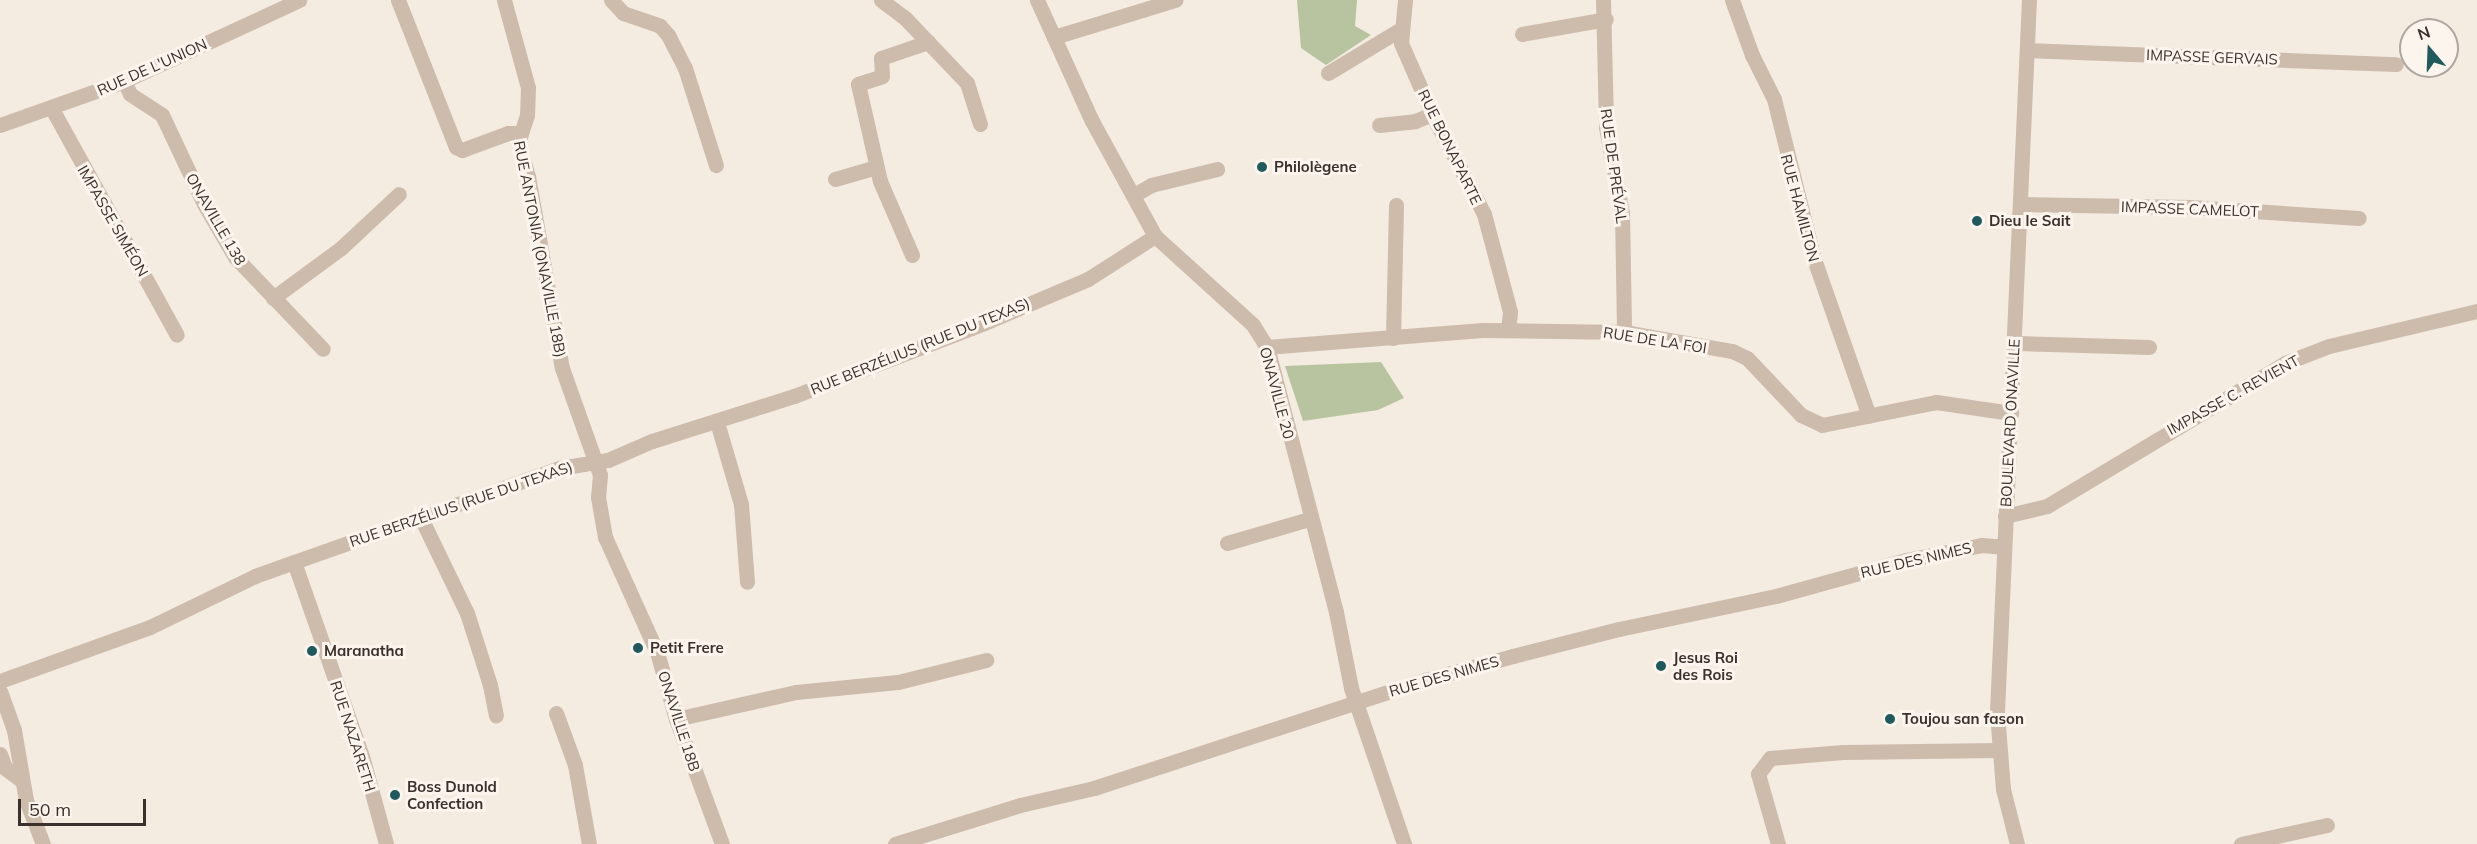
<!DOCTYPE html>
<html>
<head>
<meta charset="utf-8">
<style>
  body { margin:0 }
  #map { position:relative; width:2477px; height:844px; overflow:hidden; background:#f4ebe1; font-family:Mulish,sans-serif }
  div>[style] { position:absolute }
  .green>* { inset:0; background:#b8c4a0 }
  .minor>* { height:15px; margin:-7.5px; padding:0 7.5px; transform-origin:7.5px; border-radius:7.5px; background:#cdbbac }
  .tertiary>* { height:15px; margin:-7.5px; padding:0 7.5px; transform-origin:7.5px; border-radius:7.5px; background:#cdbbac }
  .dots>* { width:16px; height:16px; translate:-50% -50%; box-sizing:border-box; border:3px solid #fbf5ee; border-radius:50% }
  span { translate:-50% -50%; white-space:nowrap; text-align:center; line-height:1.15; -webkit-text-stroke:6px #fbf5ee; paint-order:stroke }
  .street-label { font-size:15px; color:#3b302b }
  .poi-label { font-size:15px; color:#3b302b; font-weight:700 }
  .left { translate:0 -50%; text-align:left }
  .north { position:absolute; left:2399px; top:18px; width:60px; height:60px; box-sizing:border-box; background:#fbf5ee; border:2px solid #aea6a0; border-radius:50%; rotate:341deg; font-size:16px; font-weight:700; line-height:24px; text-align:center; color:#3b302b }
  .north::after { content:''; display:block; margin:auto; width:21px; height:27px; background:#1f5a5e; clip-path:polygon(50% 0,100% 100%,50% 72%,0 100%) }
  .scale { position:absolute; left:18px; top:799px; width:128px; height:27px; box-sizing:border-box; border:3px solid #3b302b; border-top:0; padding-left:8px; font-size:18px; line-height:21px; white-space:nowrap; color:#3b302b; -webkit-text-stroke:4px #fbf5ee; paint-order:stroke }
</style>
</head>
<body>
<div id="map">
  <div class="green">
    <div style="clip-path:polygon(1297px 0,1357px 0,1355px 26px,1371px 35px,1326px 65px,1301px 48px)"></div>
    <div style="clip-path:polygon(1381px 362px,1404px 398px,1378px 410px,1303px 421px,1285px 366px)"></div>
  </div>
  <div class="minor">
    <div style="left:398px;top:0;width:158px;rotate:68.5deg"></div>
    <div style="left:456px;top:147px;width:7px;rotate:27deg"></div>
    <div style="left:462px;top:150px;width:49px;rotate:-20.3deg"></div>
    <div style="left:508px;top:133px;width:11px"></div>
    <div style="left:504px;top:0;width:91px;rotate:74.7deg"></div>
    <div style="left:528px;top:88px;width:27px;rotate:92deg"></div>
    <div style="left:527px;top:115px;width:28px;rotate:108deg"></div>
    <div style="left:518px;top:142px;width:35px;rotate:74deg"></div>
    <div style="left:528px;top:176px;width:195px;rotate:80deg"></div>
    <div style="left:562px;top:368px;width:114px;rotate:70.4deg"></div>
    <div style="left:600px;top:475px;width:22px;rotate:95deg"></div>
    <div style="left:598px;top:497px;width:41px;rotate:80.1deg"></div>
    <div style="left:605px;top:537px;width:126px;rotate:65.7deg"></div>
    <div style="left:657px;top:652px;width:70px;rotate:74.2deg"></div>
    <div style="left:676px;top:719px;width:133px;rotate:69.8deg"></div>
    <div style="left:611px;top:0;width:18px;rotate:47deg"></div>
    <div style="left:623px;top:13px;width:39px;rotate:19deg"></div>
    <div style="left:660px;top:26px;width:12px;rotate:48deg"></div>
    <div style="left:668px;top:35px;width:37px;rotate:63deg"></div>
    <div style="left:685px;top:68px;width:102px;rotate:72.3deg"></div>
    <div style="left:881px;top:0;width:30px;rotate:37deg"></div>
    <div style="left:905px;top:18px;width:90px;rotate:46.4deg"></div>
    <div style="left:967px;top:83px;width:43px;rotate:72.4deg"></div>
    <div style="left:1037px;top:0;width:133px;rotate:65.6deg"></div>
    <div style="left:1092px;top:121px;width:131px;rotate:61.3deg"></div>
    <div style="left:1155px;top:236px;width:132px;rotate:42.2deg"></div>
    <div style="left:1253px;top:325px;width:26px;rotate:58deg"></div>
    <div style="left:1267px;top:347px;width:274px;rotate:75.4deg"></div>
    <div style="left:1336px;top:612px;width:77px;rotate:78.8deg"></div>
    <div style="left:1351px;top:688px;width:165px;rotate:71.2deg"></div>
    <div style="left:1405px;top:0;width:43px;rotate:95.3deg"></div>
    <div style="left:1401px;top:43px;width:77px;rotate:66.4deg"></div>
    <div style="left:1432px;top:114px;width:113px;rotate:62.5deg"></div>
    <div style="left:1484px;top:214px;width:101px;rotate:75.1deg"></div>
    <div style="left:1510px;top:312px;width:18px;rotate:96deg"></div>
    <div style="left:1603px;top:0;width:127px;rotate:88.6deg"></div>
    <div style="left:1606px;top:127px;width:87px;rotate:79.5deg"></div>
    <div style="left:1622px;top:213px;width:119px;rotate:89deg"></div>
    <div style="left:1732px;top:0;width:59px;rotate:70deg"></div>
    <div style="left:1752px;top:55px;width:49px;rotate:63.4deg"></div>
    <div style="left:1774px;top:99px;width:165px;rotate:76deg"></div>
    <div style="left:1814px;top:259px;width:166px;rotate:70.7deg"></div>
    <div style="left:1522px;top:34px;width:85px;rotate:-10.1deg"></div>
    <div style="left:1054px;top:37px;width:127px;rotate:-17deg"></div>
    <div style="left:2028px;top:50px;width:368px;rotate:2.2deg"></div>
    <div style="left:1328px;top:73px;width:85px;rotate:-31.1deg"></div>
    <div style="left:124px;top:81px;width:14px;rotate:65deg"></div>
    <div style="left:130px;top:94px;width:38px;rotate:33deg"></div>
    <div style="left:162px;top:115px;width:98px;rotate:64.7deg"></div>
    <div style="left:204px;top:204px;width:61px;rotate:59.7deg"></div>
    <div style="left:235px;top:257px;width:127px;rotate:46.3deg"></div>
    <div style="left:51px;top:107px;width:260px;rotate:61.1deg"></div>
    <div style="left:0;top:125px;width:132px;rotate:-19.5deg"></div>
    <div style="left:124px;top:81px;width:193px;rotate:-24.8deg"></div>
    <div style="left:1379px;top:125px;width:36px;rotate:-6deg"></div>
    <div style="left:1415px;top:121px;width:18px;rotate:-22deg"></div>
    <div style="left:835px;top:179px;width:43px;rotate:-16.3deg"></div>
    <div style="left:1134px;top:195px;width:20px;rotate:-30deg"></div>
    <div style="left:1151px;top:185px;width:68px;rotate:-13.6deg"></div>
    <div style="left:2020px;top:204px;width:170px;rotate:1deg"></div>
    <div style="left:2190px;top:207px;width:169px;rotate:3.7deg"></div>
    <div style="left:912px;top:255px;width:81px;rotate:-113.4deg"></div>
    <div style="left:880px;top:181px;width:99px;rotate:-102.8deg"></div>
    <div style="left:858px;top:84px;width:25px;rotate:-18deg"></div>
    <div style="left:882px;top:76px;width:18px;rotate:-93deg"></div>
    <div style="left:881px;top:58px;width:50px;rotate:-18.8deg"></div>
    <div style="left:273px;top:298px;width:84px;rotate:-36.3deg"></div>
    <div style="left:341px;top:248px;width:79px;rotate:-43deg"></div>
    <div style="left:1393px;top:338px;width:133px;rotate:-88.7deg"></div>
    <div style="left:2014px;top:343px;width:135px;rotate:1.7deg"></div>
    <div style="left:1267px;top:347px;width:216px;rotate:-4.5deg"></div>
    <div style="left:1482px;top:330px;width:142px;rotate:0.8deg"></div>
    <div style="left:1624px;top:332px;width:110px;rotate:10deg"></div>
    <div style="left:1732px;top:351px;width:17px;rotate:25deg"></div>
    <div style="left:1747px;top:358px;width:79px;rotate:46.5deg"></div>
    <div style="left:1801px;top:415px;width:23px;rotate:25deg"></div>
    <div style="left:1822px;top:425px;width:116px;rotate:-11.4deg"></div>
    <div style="left:1936px;top:402px;width:76px;rotate:8.3deg"></div>
    <div style="left:717px;top:422px;width:85px;rotate:73.7deg"></div>
    <div style="left:741px;top:504px;width:78px;rotate:85.6deg"></div>
    <div style="left:2005px;top:516px;width:43px;rotate:-13.4deg"></div>
    <div style="left:2047px;top:506px;width:278px;rotate:-31deg"></div>
    <div style="left:2285px;top:363px;width:47px;rotate:-21.1deg"></div>
    <div style="left:2329px;top:346px;width:152px;rotate:-13.3deg"></div>
    <div style="left:421px;top:518px;width:106px;rotate:64.2deg"></div>
    <div style="left:467px;top:613px;width:76px;rotate:72.3deg"></div>
    <div style="left:490px;top:685px;width:31px;rotate:79deg"></div>
    <div style="left:1227px;top:543px;width:85px;rotate:-16.3deg"></div>
    <div style="left:294px;top:562px;width:206px;rotate:70.7deg"></div>
    <div style="left:362px;top:756px;width:91px;rotate:74.7deg"></div>
    <div style="left:0;top:681px;width:159px;rotate:-19.8deg"></div>
    <div style="left:150px;top:627px;width:117px;rotate:-25.9deg"></div>
    <div style="left:255px;top:576px;width:41px;rotate:-19.7deg"></div>
    <div style="left:294px;top:562px;width:282px;rotate:-19.5deg"></div>
    <div style="left:560px;top:468px;width:49px;rotate:-9.5deg"></div>
    <div style="left:608px;top:460px;width:48px;rotate:-23.4deg"></div>
    <div style="left:652px;top:441px;width:149px;rotate:-17.6deg"></div>
    <div style="left:794px;top:396px;width:204px;rotate:-21deg"></div>
    <div style="left:984px;top:323px;width:113px;rotate:-22.9deg"></div>
    <div style="left:1088px;top:279px;width:80px;rotate:-32.7deg"></div>
    <div style="left:556px;top:713px;width:55px;rotate:69.9deg"></div>
    <div style="left:575px;top:765px;width:80px;rotate:80deg"></div>
    <div style="left:676px;top:719px;width:123px;rotate:-12.7deg"></div>
    <div style="left:796px;top:692px;width:102px;rotate:-5.6deg"></div>
    <div style="left:898px;top:682px;width:91px;rotate:-14deg"></div>
    <div style="left:0;top:754px;width:15px;rotate:70deg"></div>
    <div style="left:5px;top:768px;width:21px;rotate:37deg"></div>
    <div style="left:1778px;top:844px;width:73px;rotate:-105.9deg"></div>
    <div style="left:1758px;top:774px;width:20px;rotate:-53deg"></div>
    <div style="left:1770px;top:758px;width:73px;rotate:-4.7deg"></div>
    <div style="left:1843px;top:752px;width:155px;rotate:-0.7deg"></div>
    <div style="left:2241px;top:844px;width:88px;rotate:-12.5deg"></div>
  </div>
  <div class="tertiary">
    <div style="left:0;top:691px;width:41px;rotate:70.3deg"></div>
    <div style="left:14px;top:730px;width:71px;rotate:80.3deg"></div>
    <div style="left:26px;top:800px;width:47px;rotate:68.9deg"></div>
    <div style="left:895px;top:844px;width:131px;rotate:-17.3deg"></div>
    <div style="left:1020px;top:805px;width:76px;rotate:-12.9deg"></div>
    <div style="left:1094px;top:788px;width:348px;rotate:-18.1deg"></div>
    <div style="left:1425px;top:680px;width:91px;rotate:-15.3deg"></div>
    <div style="left:1513px;top:656px;width:109px;rotate:-14.3deg"></div>
    <div style="left:1619px;top:629px;width:160px;rotate:-11.9deg"></div>
    <div style="left:1776px;top:596px;width:135px;rotate:-15.5deg"></div>
    <div style="left:1906px;top:560px;width:77px;rotate:-11.2deg"></div>
    <div style="left:1982px;top:545px;width:21px;rotate:5deg"></div>
    <div style="left:2017px;top:844px;width:57px;rotate:-104.3deg"></div>
    <div style="left:2003px;top:789px;width:77px;rotate:-94.5deg"></div>
    <div style="left:1997px;top:712px;width:713px;rotate:-87.43deg"></div>
  </div>
  <div class="dots">
    <div style="left:1262px;top:167px;background:#1f5a5e"></div>
    <div style="left:1977px;top:221px;background:#1f5a5e"></div>
    <div style="left:638px;top:648px;background:#1f5a5e"></div>
    <div style="left:312px;top:651px;background:#1f5a5e"></div>
    <div style="left:1661px;top:666px;background:#1f5a5e"></div>
    <div style="left:1890px;top:719px;background:#1f5a5e"></div>
    <div style="left:395px;top:795px;background:#1f5a5e"></div>
  </div>
  <div class="street-label">
    <span style="left:2212px;top:57px;rotate:2deg">IMPASSE GERVAIS</span>
    <span style="left:152px;top:67px;rotate:-24deg">RUE DE L'UNION</span>
    <span style="left:1450px;top:147px;rotate:64deg">RUE BONAPARTE</span>
    <span style="left:1614px;top:166px;rotate:82deg">RUE DE PRÉVAL</span>
    <span style="left:1800px;top:208px;rotate:75deg">RUE HAMILTON</span>
    <span style="left:2190px;top:209px;rotate:2deg">IMPASSE CAMELOT</span>
    <span style="left:216px;top:219px;rotate:60deg">ONAVILLE 138</span>
    <span style="left:113px;top:221px;rotate:60deg">IMPASSE SIMÉON</span>
    <span style="left:540px;top:249px;rotate:79deg">RUE ANTONIA (ONAVILLE 18B)</span>
    <span style="left:1655px;top:340px;rotate:9deg">RUE DE LA FOI</span>
    <span style="left:920px;top:346px;rotate:-22deg">RUE BERZÉLIUS (RUE DU TEXAS)</span>
    <span style="left:1277px;top:393px;rotate:75deg">ONAVILLE 20</span>
    <span style="left:2233px;top:395px;rotate:-29deg">IMPASSE C. REVIENT</span>
    <span style="left:2010px;top:423px;rotate:-87deg">BOULEVARD ONAVILLE</span>
    <span style="left:461px;top:504px;rotate:-19deg">RUE BERZÉLIUS (RUE DU TEXAS)</span>
    <span style="left:1916px;top:560px;rotate:-13deg">RUE DES NIMES</span>
    <span style="left:1444px;top:676px;rotate:-16deg">RUE DES NIMES</span>
    <span style="left:679px;top:721px;rotate:72deg">ONAVILLE 18B</span>
    <span style="left:353px;top:736px;rotate:72deg">RUE NAZARETH</span>
  </div>
  <div class="poi-label">
    <span class="left" style="left:1274px;top:167px">Philolègene</span>
    <span class="left" style="left:1989px;top:221px">Dieu le Sait</span>
    <span class="left" style="left:650px;top:648px">Petit Frere</span>
    <span class="left" style="left:324px;top:651px">Maranatha</span>
    <span class="left" style="left:1673px;top:666px">Jesus Roi<br>des Rois</span>
    <span class="left" style="left:1902px;top:719px">Toujou san fason</span>
    <span class="left" style="left:407px;top:795px">Boss Dunold<br>Confection</span>
  </div>
  <div class="north">N</div>
  <div class="scale">50 m</div>
</div>
</body>
</html>
